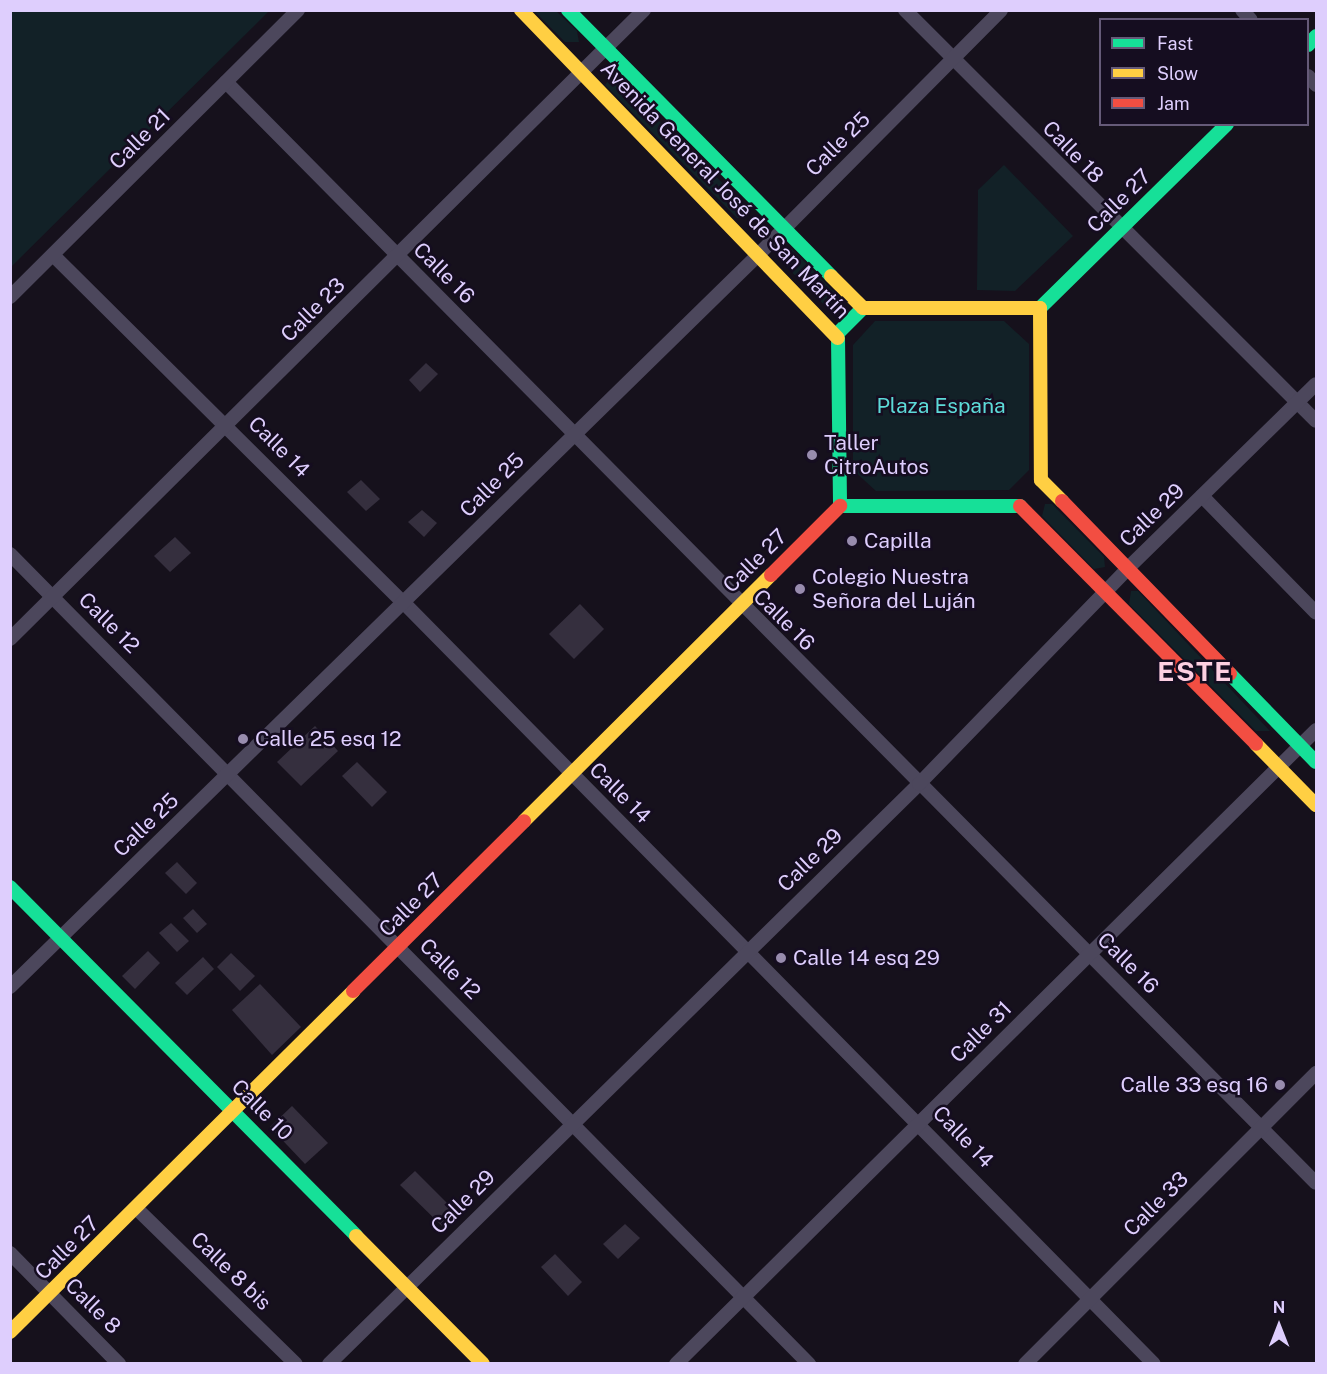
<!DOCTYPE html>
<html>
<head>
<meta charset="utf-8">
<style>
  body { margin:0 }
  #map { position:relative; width:1327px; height:1374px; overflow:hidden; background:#16111c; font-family:"Public Sans",sans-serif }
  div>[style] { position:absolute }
  .green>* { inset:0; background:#122127 }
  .building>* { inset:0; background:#352f3e }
  .street>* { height:14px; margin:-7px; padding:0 7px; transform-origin:7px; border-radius:7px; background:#4c475c }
  .fast>* { height:14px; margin:-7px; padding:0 7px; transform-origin:7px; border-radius:7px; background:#16e098 }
  .slow>* { height:14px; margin:-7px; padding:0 7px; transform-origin:7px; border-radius:7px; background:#ffcf43 }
  .jam>* { height:14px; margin:-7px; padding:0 7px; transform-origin:7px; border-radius:7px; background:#f24e42 }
  .dots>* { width:16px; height:16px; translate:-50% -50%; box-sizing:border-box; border:3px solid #150d20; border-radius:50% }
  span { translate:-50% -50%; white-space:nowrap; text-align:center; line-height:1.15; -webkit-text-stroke:5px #150d20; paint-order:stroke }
  .street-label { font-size:21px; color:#decefd }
  .park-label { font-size:21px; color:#5ddad8 }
  .poi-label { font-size:21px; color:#decefd }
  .left { translate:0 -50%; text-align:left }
  .right { translate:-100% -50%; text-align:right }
  .district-label { font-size:27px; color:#fdd0e2; font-weight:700; letter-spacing:1.5px }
  .frame { position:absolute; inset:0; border:12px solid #decefd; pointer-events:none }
  .legend { position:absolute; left:1099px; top:18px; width:210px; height:108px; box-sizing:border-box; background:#150d20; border:2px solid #655a78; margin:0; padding:8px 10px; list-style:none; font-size:18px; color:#decefd }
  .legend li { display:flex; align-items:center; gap:12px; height:30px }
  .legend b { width:30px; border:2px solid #655a78 }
  .north { position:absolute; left:1249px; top:1296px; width:60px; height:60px; -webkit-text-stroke:4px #150d20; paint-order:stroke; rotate:0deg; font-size:16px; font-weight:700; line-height:24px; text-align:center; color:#decefd }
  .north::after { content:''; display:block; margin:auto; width:21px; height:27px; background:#decefd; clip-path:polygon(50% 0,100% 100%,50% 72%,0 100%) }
</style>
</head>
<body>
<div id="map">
  <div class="green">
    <div style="clip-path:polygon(11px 10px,269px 10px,269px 11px,11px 267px)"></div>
    <div style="clip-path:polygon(534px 11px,556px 11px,577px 31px,579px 42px,565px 42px)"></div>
    <div style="clip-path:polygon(612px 75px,745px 205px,745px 218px,737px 218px,605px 85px)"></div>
    <div style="clip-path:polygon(1004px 165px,1073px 236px,1015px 291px,977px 290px,978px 190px)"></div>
    <div style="clip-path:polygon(782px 247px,792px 249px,842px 300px,842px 310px,831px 312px,779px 259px)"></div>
    <div style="clip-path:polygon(875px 321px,1004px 321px,1029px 344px,1029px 470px,1009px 490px,876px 491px,853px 470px,853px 345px)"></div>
    <div style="clip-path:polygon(1045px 504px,1052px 504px,1104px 557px,1105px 567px,1094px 569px,1042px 516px)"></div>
    <div style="clip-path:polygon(1131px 591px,1138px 591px,1270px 731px,1256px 731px,1129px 604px)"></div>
  </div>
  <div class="building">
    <div style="clip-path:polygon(426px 363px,438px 374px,420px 392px,409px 380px)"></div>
    <div style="clip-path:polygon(361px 480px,380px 499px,366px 511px,347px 492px)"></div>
    <div style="clip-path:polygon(422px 510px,437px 523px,424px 537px,408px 522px)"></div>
    <div style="clip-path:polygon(175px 537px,191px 553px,170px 572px,154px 556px)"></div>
    <div style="clip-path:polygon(580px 604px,604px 629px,574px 659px,549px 634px)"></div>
    <div style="clip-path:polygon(315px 726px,338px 751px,301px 786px,277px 762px)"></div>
    <div style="clip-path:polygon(357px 762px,387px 792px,372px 807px,342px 776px)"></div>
    <div style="clip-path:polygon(177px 862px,197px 883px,186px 894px,165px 873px)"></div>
    <div style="clip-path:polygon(193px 909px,207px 924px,197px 933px,183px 918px)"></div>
    <div style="clip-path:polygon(171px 923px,189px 941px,177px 952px,159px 933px)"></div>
    <div style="clip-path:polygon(148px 951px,160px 963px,135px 989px,122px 976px)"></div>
    <div style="clip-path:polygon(231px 953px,255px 976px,240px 991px,217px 967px)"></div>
    <div style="clip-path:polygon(203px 957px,214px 969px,187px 995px,175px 983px)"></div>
    <div style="clip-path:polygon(260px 984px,301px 1027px,272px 1055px,232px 1010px)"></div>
    <div style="clip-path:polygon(292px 1106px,328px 1143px,305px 1164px,270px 1127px)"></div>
    <div style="clip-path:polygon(415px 1171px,456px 1212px,442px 1226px,400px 1185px)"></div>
    <div style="clip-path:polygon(625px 1224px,640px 1238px,618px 1259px,603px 1244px)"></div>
    <div style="clip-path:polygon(555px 1254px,582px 1282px,568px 1296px,541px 1267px)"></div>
  </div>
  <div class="street">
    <div style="left:905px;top:10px;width:581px;rotate:45deg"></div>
    <div style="left:1242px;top:10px;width:13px;rotate:48deg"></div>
    <div style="left:1308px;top:76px;width:12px;rotate:48deg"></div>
    <div style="left:226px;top:82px;width:1549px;rotate:45.29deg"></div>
    <div style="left:53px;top:255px;width:494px;rotate:44.8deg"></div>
    <div style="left:404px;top:603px;width:1068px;rotate:45.42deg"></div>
    <div style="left:10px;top:297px;width:407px;rotate:-44.9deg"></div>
    <div style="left:1202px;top:496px;width:163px;rotate:45.7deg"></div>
    <div style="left:10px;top:554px;width:1138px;rotate:45.39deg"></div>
    <div style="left:10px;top:639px;width:893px;rotate:-44.77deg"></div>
    <div style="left:10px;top:987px;width:1049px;rotate:-44.38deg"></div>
    <div style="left:760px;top:253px;width:342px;rotate:-45.2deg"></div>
    <div style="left:136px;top:1208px;width:223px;rotate:44.3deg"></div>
    <div style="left:10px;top:1253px;width:156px;rotate:45.5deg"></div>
    <div style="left:329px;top:1364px;width:827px;rotate:-44.51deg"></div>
    <div style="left:919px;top:784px;width:299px;rotate:-45.9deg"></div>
    <div style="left:1127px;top:569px;width:264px;rotate:-44.4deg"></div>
    <div style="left:676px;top:1364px;width:901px;rotate:-44.73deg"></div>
    <div style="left:1025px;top:1364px;width:412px;rotate:-45deg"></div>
  </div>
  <div class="fast">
    <div style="left:568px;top:10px;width:374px;rotate:45.3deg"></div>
    <div style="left:1308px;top:45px;width:12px;rotate:-48deg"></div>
    <div style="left:1040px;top:308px;width:262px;rotate:-44.5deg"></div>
    <div style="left:838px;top:333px;width:35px;rotate:-45deg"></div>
    <div style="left:838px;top:338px;width:168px;rotate:89.3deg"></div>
    <div style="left:840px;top:506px;width:180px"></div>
    <div style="left:1230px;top:674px;width:123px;rotate:45.7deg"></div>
    <div style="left:10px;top:887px;width:491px;rotate:45.2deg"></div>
  </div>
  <div class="slow">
    <div style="left:521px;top:10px;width:456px;rotate:46deg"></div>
    <div style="left:831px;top:276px;width:45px;rotate:45deg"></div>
    <div style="left:863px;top:308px;width:177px"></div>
    <div style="left:1040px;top:308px;width:172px;rotate:89.7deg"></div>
    <div style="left:1041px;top:480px;width:30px;rotate:45deg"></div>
    <div style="left:1256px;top:744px;width:86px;rotate:45.5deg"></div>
    <div style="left:524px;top:821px;width:349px;rotate:-44.9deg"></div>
    <div style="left:356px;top:1236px;width:180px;rotate:45.2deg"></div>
    <div style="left:10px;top:1332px;width:484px;rotate:-44.8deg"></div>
  </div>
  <div class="jam">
    <div style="left:1062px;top:501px;width:241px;rotate:45.8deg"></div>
    <div style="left:1020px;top:506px;width:335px;rotate:45.2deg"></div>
    <div style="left:771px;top:575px;width:98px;rotate:-45deg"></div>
    <div style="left:353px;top:991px;width:241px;rotate:-44.8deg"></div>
  </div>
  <div class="dots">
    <div style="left:812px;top:455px;background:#988cae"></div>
    <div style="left:852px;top:541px;background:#988cae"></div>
    <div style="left:800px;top:589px;background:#988cae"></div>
    <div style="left:243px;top:739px;background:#988cae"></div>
    <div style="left:781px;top:958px;background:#988cae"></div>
    <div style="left:1280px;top:1085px;background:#988cae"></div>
  </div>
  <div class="street-label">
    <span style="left:140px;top:139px;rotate:-45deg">Calle 21</span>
    <span style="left:838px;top:144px;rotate:-45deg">Calle 25</span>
    <span style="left:1073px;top:152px;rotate:46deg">Calle 18</span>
    <span style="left:725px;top:190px;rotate:46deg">Avenida General José de San Martín</span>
    <span style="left:1119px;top:201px;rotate:-45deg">Calle 27</span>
    <span style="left:444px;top:273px;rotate:45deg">Calle 16</span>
    <span style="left:313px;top:310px;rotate:-45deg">Calle 23</span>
    <span style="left:279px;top:447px;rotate:45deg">Calle 14</span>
    <span style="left:492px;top:485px;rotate:-45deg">Calle 25</span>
    <span style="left:1152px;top:515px;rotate:-44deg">Calle 29</span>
    <span style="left:755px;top:561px;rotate:-45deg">Calle 27</span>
    <span style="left:784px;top:620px;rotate:45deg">Calle 16</span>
    <span style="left:109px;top:623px;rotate:45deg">Calle 12</span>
    <span style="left:620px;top:793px;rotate:45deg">Calle 14</span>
    <span style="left:146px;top:825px;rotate:-44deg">Calle 25</span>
    <span style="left:810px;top:860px;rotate:-44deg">Calle 29</span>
    <span style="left:411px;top:905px;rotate:-45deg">Calle 27</span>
    <span style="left:1128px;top:963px;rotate:45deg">Calle 16</span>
    <span style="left:450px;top:969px;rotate:45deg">Calle 12</span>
    <span style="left:981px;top:1032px;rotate:-45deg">Calle 31</span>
    <span style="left:262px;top:1110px;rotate:45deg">Calle 10</span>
    <span style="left:963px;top:1137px;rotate:46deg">Calle 14</span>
    <span style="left:463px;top:1202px;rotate:-45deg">Calle 29</span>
    <span style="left:1156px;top:1204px;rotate:-45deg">Calle 33</span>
    <span style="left:67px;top:1248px;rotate:-45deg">Calle 27</span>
    <span style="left:231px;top:1271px;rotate:44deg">Calle 8 bis</span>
    <span style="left:93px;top:1306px;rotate:45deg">Calle 8</span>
  </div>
  <div class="park-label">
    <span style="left:941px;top:406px">Plaza España</span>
  </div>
  <div class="poi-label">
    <span class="left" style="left:824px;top:455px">Taller<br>CitroAutos</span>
    <span class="left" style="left:864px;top:541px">Capilla</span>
    <span class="left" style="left:812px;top:589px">Colegio Nuestra<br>Señora del Luján</span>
    <span class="left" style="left:255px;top:739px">Calle 25 esq 12</span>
    <span class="left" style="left:793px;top:958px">Calle 14 esq 29</span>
    <span class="right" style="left:1268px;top:1085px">Calle 33 esq 16</span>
  </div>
  <div class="district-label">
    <span style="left:1195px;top:672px">ESTE</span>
  </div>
  <div class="frame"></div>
  <ul class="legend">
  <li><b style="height:8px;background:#16e098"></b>Fast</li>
  <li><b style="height:8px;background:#ffcf43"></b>Slow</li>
  <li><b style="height:8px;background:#f24e42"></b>Jam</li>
  </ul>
  <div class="north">N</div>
</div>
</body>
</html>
